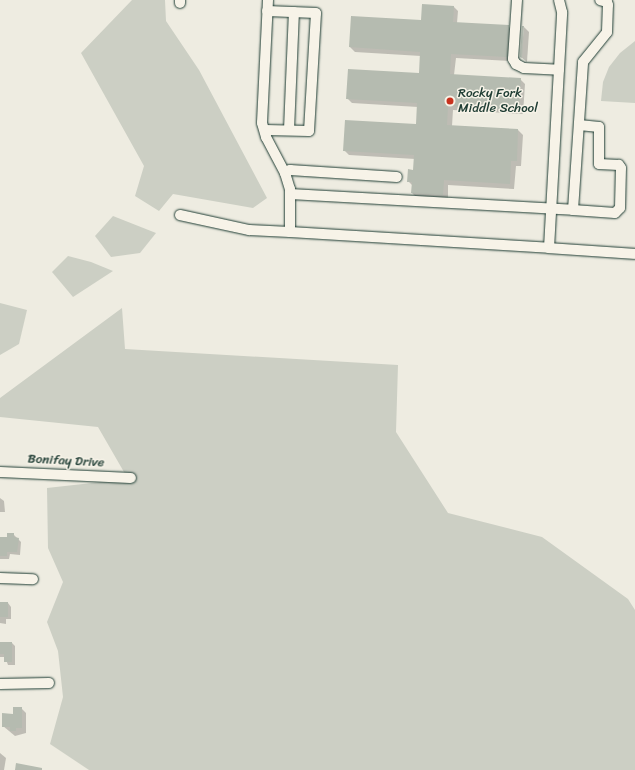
<!DOCTYPE html>
<html>
<head>
<meta charset="utf-8">
<style>
  body { margin:0 }
  #map { position:relative; width:635px; height:770px; overflow:hidden; background:#eeece1; font-family:Sriracha,sans-serif }
  div>[style] { position:absolute }
  .green>* { inset:0; background:#cccfc4 }
  .shadow>* { inset:0; background:#0003 }
  .building>* { inset:0; background:#b5bbb0 }
  .roads { filter:drop-shadow(0 0 1px #1f3d34) drop-shadow(0 0 1px #1f3d34) }
  .minor>* { height:10px; margin:-5px; padding:0 5px; transform-origin:5px; border-radius:5px; background:#f7f3e8 }
  .dots>* { width:11px; height:11px; translate:-50% -50%; box-sizing:border-box; border:2px solid #f7f3e8; border-radius:50% }
  span { translate:-50% -50%; white-space:nowrap; text-align:center; line-height:1.15; -webkit-text-stroke:3px #f7f3e8; paint-order:stroke }
  .poi-label { font-size:13px; color:#1f3d34 }
  .left { translate:0 -50%; text-align:left }
  .street-label { font-size:13px; color:#1f3d34 }
</style>
</head>
<body>
<div id="map">
  <div class="green">
    <div style="clip-path:polygon(132px 0,165px 0,166px 21px,199px 70px,267px 198px,253px 208px,173px 194px,159px 211px,135px 196px,144px 166px,81px 53px)"></div>
    <div style="clip-path:polygon(635px 41px,635px 103px,601px 101px,603px 82px,609px 67px,620px 53px)"></div>
    <div style="clip-path:polygon(113px 216px,156px 233px,140px 253px,111px 257px,95px 236px)"></div>
    <div style="clip-path:polygon(68px 256px,91px 262px,113px 271px,73px 297px,52px 272px)"></div>
    <div style="clip-path:polygon(0 303px,27px 310px,19px 344px,0 355px)"></div>
    <div style="clip-path:polygon(122px 308px,125px 349px,398px 365px,396px 432px,448px 513px,542px 537px,628px 599px,635px 610px,635px 770px,89px 770px,50px 744px,63px 697px,58px 651px,47px 622px,63px 582px,48px 548px,47px 488px,128px 479px,98px 427px,0 417px,0 398px)"></div>
  </div>
  <div class="shadow">
    <div style="clip-path:polygon(453px 6px,458px 11px,457px 23px,508px 26px,513px 31px,511px 61px,456px 58px,454px 75px,520px 79px,525px 84px,523px 114px,453px 110px,452px 126px,518px 130px,523px 135px,521px 166px,516px 166px,514px 189px,448px 185px,448px 200px,417px 198px,412px 193px,412px 185px,408px 181px,414px 171px,415px 159px,349px 155px,344px 150px,417px 125px,418px 107px,352px 103px,347px 98px,420px 74px,421px 56px,355px 52px,350px 47px,422px 21px)"></div>
    <div style="clip-path:polygon(524px 27px,529px 32px,527px 62px,521px 57px)"></div>
    <div style="clip-path:polygon(0 498px,4px 501px,5px 512px,0 512px)"></div>
    <div style="clip-path:polygon(13px 534px,21px 542px,20px 555px,10px 554px,9px 559px,0 559px,0 538px,8px 538px)"></div>
    <div style="clip-path:polygon(0 603px,8px 603px,11px 607px,11px 619px,6px 619px,6px 624px,0 623px)"></div>
    <div style="clip-path:polygon(0 643px,12px 643px,15px 646px,15px 665px,8px 665px,5px 657px,0 657px)"></div>
    <div style="clip-path:polygon(21px 708px,26px 713px,26px 733px,15px 736px,3px 726px)"></div>
    <div style="clip-path:polygon(0 753px,6px 758px,4px 770px,0 770px)"></div>
  </div>
  <div class="building">
    <div style="clip-path:polygon(422px 4px,454px 6px,453px 22px,509px 25px,507px 57px,451px 54px,450px 74px,521px 78px,519px 110px,448px 106px,447px 125px,518px 129px,517px 161px,511px 161px,510px 184px,444px 180px,443px 195px,411px 193px,412px 182px,407px 182px,408px 169px,413px 170px,414px 155px,343px 151px,345px 120px,416px 124px,417px 103px,346px 99px,348px 69px,419px 73px,420px 52px,349px 47px,351px 16px,421px 20px)"></div>
    <div style="clip-path:polygon(522px 26px,524px 26px,522px 58px,520px 57px)"></div>
    <div style="clip-path:polygon(7px 533px,14px 533px,14px 537px,19px 538px,17px 552px,7px 552px,7px 556px,0 556px,0 537px,7px 537px)"></div>
    <div style="clip-path:polygon(0 602px,8px 602px,8px 617px,0 617px)"></div>
    <div style="clip-path:polygon(0 642px,12px 642px,12px 662px,4px 662px,4px 654px,0 654px)"></div>
    <div style="clip-path:polygon(13px 707px,22px 707px,22px 728px,16px 728px,16px 731px,10px 731px,10px 727px,2px 727px,2px 713px,13px 714px)"></div>
    <div style="clip-path:polygon(16px 763px,42px 768px,42px 770px,15px 770px)"></div>
  </div>
  <div class="roads">
    <div class="minor">
      <div style="left:268px;top:0;width:123px;rotate:92.8deg"></div>
      <div style="left:262px;top:123px;width:15px;rotate:74deg"></div>
      <div style="left:266px;top:137px;width:41px;rotate:62.2deg"></div>
      <div style="left:285px;top:173px;width:17px;rotate:73deg"></div>
      <div style="left:290px;top:189px;width:43px;rotate:90deg"></div>
      <div style="left:290px;top:232px;width:259px;rotate:3.5deg"></div>
      <div style="left:549px;top:248px;width:236px;rotate:-86.8deg"></div>
      <div style="left:562px;top:12px;width:12px;rotate:-104deg"></div>
      <div style="left:517px;top:0;width:59px;rotate:93.9deg"></div>
      <div style="left:513px;top:59px;width:6px;rotate:59deg"></div>
      <div style="left:516px;top:64px;width:9px;rotate:27deg"></div>
      <div style="left:524px;top:68px;width:35px;rotate:3deg"></div>
      <div style="left:180px;top:3px;width:3px;rotate:-90deg"></div>
      <div style="left:265px;top:130px;width:44px;rotate:1.3deg"></div>
      <div style="left:309px;top:131px;width:118px;rotate:-86.6deg"></div>
      <div style="left:316px;top:13px;width:49px;rotate:-177.7deg"></div>
      <div style="left:289px;top:130px;width:118px;rotate:-87.6deg"></div>
      <div style="left:285px;top:173px;width:6px;rotate:-31deg"></div>
      <div style="left:290px;top:170px;width:107px;rotate:3.7deg"></div>
      <div style="left:290px;top:194px;width:283px;rotate:3.2deg"></div>
      <div style="left:573px;top:210px;width:148px;rotate:-86.1deg"></div>
      <div style="left:583px;top:62px;width:38px;rotate:-51deg"></div>
      <div style="left:607px;top:32px;width:27px;rotate:-88deg"></div>
      <div style="left:608px;top:5px;width:3px;rotate:-108deg"></div>
      <div style="left:607px;top:2px;width:7px;rotate:-164deg"></div>
      <div style="left:573px;top:210px;width:42px;rotate:4.1deg"></div>
      <div style="left:615px;top:213px;width:7px;rotate:-45deg"></div>
      <div style="left:620px;top:208px;width:40px;rotate:-88.6deg"></div>
      <div style="left:621px;top:168px;width:4px;rotate:-124deg"></div>
      <div style="left:619px;top:165px;width:20px;rotate:-177deg"></div>
      <div style="left:599px;top:164px;width:37px;rotate:-90deg"></div>
      <div style="left:599px;top:127px;width:20px;rotate:-174deg"></div>
      <div style="left:180px;top:215px;width:71px;rotate:12.3deg"></div>
      <div style="left:249px;top:230px;width:41px;rotate:2.8deg"></div>
      <div style="left:549px;top:248px;width:86px;rotate:4deg"></div>
      <div style="left:0;top:472px;width:131px;rotate:2.6deg"></div>
      <div style="left:0;top:578px;width:33px;rotate:2deg"></div>
      <div style="left:0;top:684px;width:49px;rotate:-1.2deg"></div>
    </div>
  </div>
  <div class="dots">
    <div style="left:450px;top:101px;background:#c8321e"></div>
  </div>
  <div class="poi-label">
    <span class="left" style="left:458px;top:101px">Rocky Fork<br>Middle School</span>
  </div>
  <div class="street-label">
    <span style="left:66px;top:461px;rotate:3deg">Bonifay Drive</span>
  </div>
</div>
</body>
</html>
